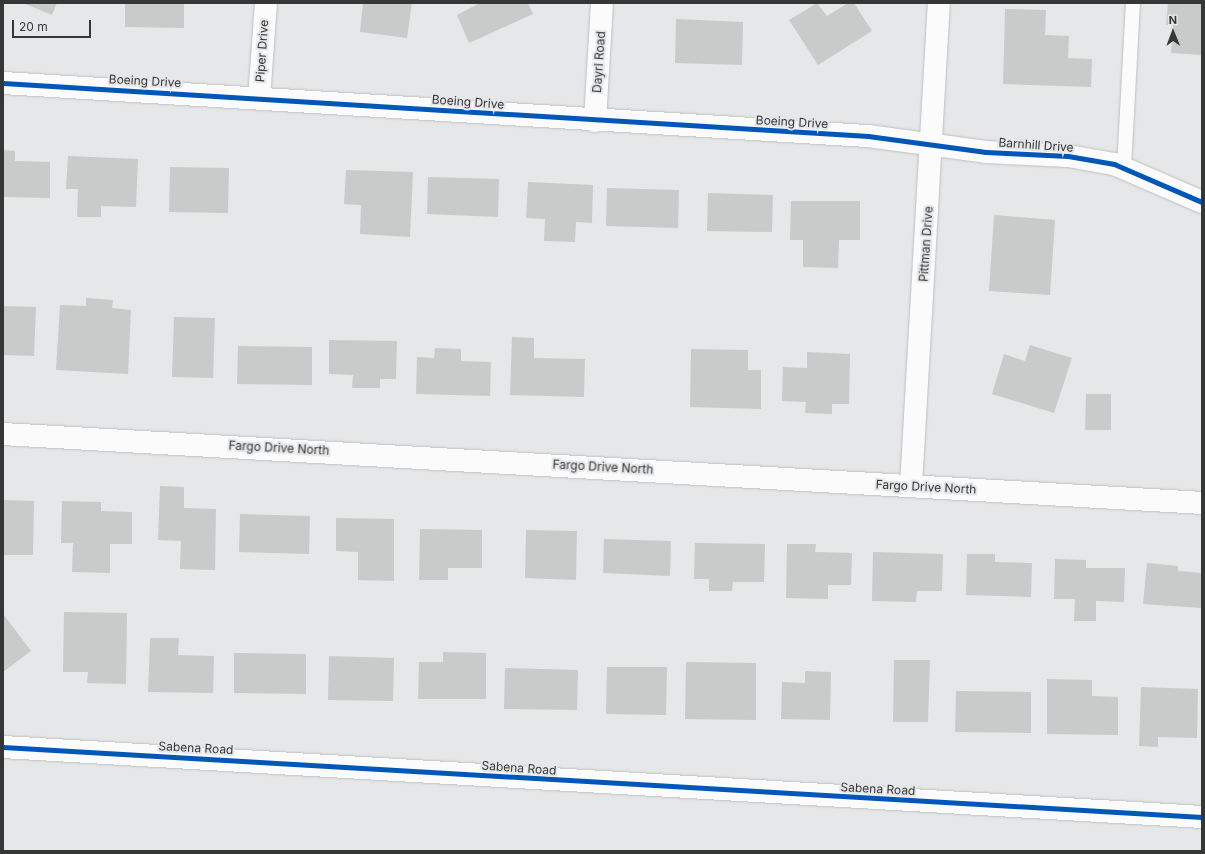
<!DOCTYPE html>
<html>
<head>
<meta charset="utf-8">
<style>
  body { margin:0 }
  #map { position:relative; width:1205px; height:854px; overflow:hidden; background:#e6e7e8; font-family:Inter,sans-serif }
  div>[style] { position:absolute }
  .building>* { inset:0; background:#c9caca }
  .roads { filter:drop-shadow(0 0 1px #bebfc0) drop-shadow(0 0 1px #bebfc0) }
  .service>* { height:14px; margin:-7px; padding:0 7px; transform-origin:7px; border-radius:7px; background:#fbfbfc }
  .minor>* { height:22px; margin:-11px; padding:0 11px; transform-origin:11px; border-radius:11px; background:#fbfbfc }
  .cycleway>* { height:5px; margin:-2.5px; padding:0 2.5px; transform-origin:2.5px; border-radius:2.5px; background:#0057b8 }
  span { translate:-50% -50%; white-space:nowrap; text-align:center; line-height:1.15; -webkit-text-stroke:4px #e5e7e9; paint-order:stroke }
  .street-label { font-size:12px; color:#353636 }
  .frame { position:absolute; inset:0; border:4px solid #353636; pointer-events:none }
  .north { position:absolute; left:1153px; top:12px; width:40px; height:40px; -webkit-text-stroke:3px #e5e7e9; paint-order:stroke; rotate:359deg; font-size:11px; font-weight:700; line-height:16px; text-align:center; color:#353636 }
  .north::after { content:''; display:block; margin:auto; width:14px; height:18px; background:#353636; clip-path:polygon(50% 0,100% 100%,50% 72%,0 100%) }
  .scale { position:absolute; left:12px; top:20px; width:79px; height:18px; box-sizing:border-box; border:2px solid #353636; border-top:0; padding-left:5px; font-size:12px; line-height:14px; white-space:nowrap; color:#353636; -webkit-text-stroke:3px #e5e7e9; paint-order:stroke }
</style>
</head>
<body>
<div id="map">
  <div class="building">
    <div style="clip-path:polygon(23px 3px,57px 3px,52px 15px)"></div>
    <div style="clip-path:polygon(125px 3px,184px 3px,184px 28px,125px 27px)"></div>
    <div style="clip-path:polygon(363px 3px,412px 3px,407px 38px,360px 32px)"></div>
    <div style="clip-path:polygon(480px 3px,528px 3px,533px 14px,469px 43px,457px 15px)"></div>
    <div style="clip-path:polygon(817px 3px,827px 16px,848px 3px,854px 3px,872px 31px,818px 65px,789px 20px)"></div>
    <div style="clip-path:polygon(1168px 3px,1202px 3px,1202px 55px,1171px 53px,1173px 25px,1166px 25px)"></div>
    <div style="clip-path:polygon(1005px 9px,1046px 10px,1045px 35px,1069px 36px,1068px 58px,1092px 59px,1091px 87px,1003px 84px)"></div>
    <div style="clip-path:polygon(676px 19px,743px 22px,742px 65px,675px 63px)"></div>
    <div style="clip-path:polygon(3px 150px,15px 151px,15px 161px,50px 162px,50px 198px,3px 197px)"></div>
    <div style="clip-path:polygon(68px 156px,138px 159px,136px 207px,101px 206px,101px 217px,77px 217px,78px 189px,66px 189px)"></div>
    <div style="clip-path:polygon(170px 167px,229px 168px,228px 213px,169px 212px)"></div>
    <div style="clip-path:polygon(346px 170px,413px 172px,410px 237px,360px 234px,361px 205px,344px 204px)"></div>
    <div style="clip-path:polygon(428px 177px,499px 179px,498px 217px,427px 214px)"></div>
    <div style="clip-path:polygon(528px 182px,593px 185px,592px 223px,576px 222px,575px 242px,544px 241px,545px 219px,526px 218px)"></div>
    <div style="clip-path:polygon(607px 188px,679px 190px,678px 228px,606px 226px)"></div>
    <div style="clip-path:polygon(708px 193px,773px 195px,772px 232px,707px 231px)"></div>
    <div style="clip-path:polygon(791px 201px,860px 201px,860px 240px,839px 240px,838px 268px,803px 267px,803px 240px,790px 240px)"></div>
    <div style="clip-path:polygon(994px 215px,1055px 220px,1050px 295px,989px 291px)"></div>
    <div style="clip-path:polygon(86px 298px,113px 300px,112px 308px,131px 310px,128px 374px,56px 370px,60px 305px,86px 306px)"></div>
    <div style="clip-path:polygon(3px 306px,36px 307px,34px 356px,3px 355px)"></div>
    <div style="clip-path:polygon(174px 317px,215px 318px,213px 378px,172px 377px)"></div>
    <div style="clip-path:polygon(512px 337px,534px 338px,534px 358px,585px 359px,584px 397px,510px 395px)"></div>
    <div style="clip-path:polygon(329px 340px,397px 341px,396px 379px,380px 379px,380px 388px,352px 388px,353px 375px,329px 374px)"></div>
    <div style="clip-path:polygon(1030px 345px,1072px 358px,1054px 413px,992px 394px,1004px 354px,1025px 361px)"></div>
    <div style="clip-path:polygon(238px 346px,312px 347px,312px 385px,237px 384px)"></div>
    <div style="clip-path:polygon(435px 348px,461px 349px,461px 361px,491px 362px,490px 396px,416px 394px,417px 357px,434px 358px)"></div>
    <div style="clip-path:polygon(691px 349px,748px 350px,748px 370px,761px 370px,761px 409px,690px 407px)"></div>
    <div style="clip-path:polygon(807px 352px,850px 354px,849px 404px,832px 404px,832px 414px,805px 413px,806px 402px,782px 401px,783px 367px,807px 368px)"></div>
    <div style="clip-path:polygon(1086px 394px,1111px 394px,1111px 430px,1085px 430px)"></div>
    <div style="clip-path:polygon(160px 486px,184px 487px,184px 508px,216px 509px,215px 570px,180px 569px,181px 541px,158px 540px)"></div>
    <div style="clip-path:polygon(3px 500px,34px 501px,33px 555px,3px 555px)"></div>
    <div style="clip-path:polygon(62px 501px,101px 502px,101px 511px,132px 512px,132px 544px,110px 544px,110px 573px,72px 572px,73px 543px,61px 543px)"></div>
    <div style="clip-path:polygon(240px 514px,310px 516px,309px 554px,239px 552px)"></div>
    <div style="clip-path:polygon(336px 518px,394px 519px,394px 581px,358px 580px,358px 552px,336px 551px)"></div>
    <div style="clip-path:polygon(420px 529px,482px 530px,482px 568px,448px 568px,448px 580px,419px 580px)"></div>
    <div style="clip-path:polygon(526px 530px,577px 531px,576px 580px,525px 578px)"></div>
    <div style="clip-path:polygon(604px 539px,671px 541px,670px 576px,603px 573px)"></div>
    <div style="clip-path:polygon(695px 543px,765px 544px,764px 582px,733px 582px,732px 591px,709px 591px,709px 579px,694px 579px)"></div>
    <div style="clip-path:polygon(787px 544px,816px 544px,815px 552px,852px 553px,851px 585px,828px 585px,828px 599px,786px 598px)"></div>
    <div style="clip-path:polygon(873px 552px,943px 554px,942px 591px,917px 591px,916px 602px,872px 601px)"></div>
    <div style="clip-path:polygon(967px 554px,995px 554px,995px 562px,1032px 563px,1031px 597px,966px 595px)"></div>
    <div style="clip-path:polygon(1055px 559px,1086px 560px,1086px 568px,1125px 568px,1124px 602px,1096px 601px,1096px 621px,1074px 621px,1075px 599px,1054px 599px)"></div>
    <div style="clip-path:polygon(1147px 563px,1178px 566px,1178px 571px,1202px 573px,1202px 608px,1143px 604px)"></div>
    <div style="clip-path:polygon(64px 612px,127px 613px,126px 684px,87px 683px,88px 672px,63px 672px)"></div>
    <div style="clip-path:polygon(4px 615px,31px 651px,3px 672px,3px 616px)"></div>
    <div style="clip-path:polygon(150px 638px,179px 638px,178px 655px,214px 656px,213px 693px,148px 692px)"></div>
    <div style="clip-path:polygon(443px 652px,486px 653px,486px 699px,418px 699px,419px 662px,443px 662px)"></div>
    <div style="clip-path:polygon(234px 653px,306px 654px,306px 694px,234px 693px)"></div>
    <div style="clip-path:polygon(329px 656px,394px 658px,393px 701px,328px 700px)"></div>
    <div style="clip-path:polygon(894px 660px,930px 660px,928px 722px,893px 722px)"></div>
    <div style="clip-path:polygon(686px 662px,756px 663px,756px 720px,685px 719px)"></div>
    <div style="clip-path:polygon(607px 667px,667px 667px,666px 715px,606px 714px)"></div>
    <div style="clip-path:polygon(505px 668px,578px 670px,577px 710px,504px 709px)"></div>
    <div style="clip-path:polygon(805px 671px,831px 672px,830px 720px,781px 719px,782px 682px,805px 683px)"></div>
    <div style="clip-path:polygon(1047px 679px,1092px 680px,1092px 696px,1118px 697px,1118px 735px,1047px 734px)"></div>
    <div style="clip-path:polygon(1141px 687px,1198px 689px,1197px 738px,1158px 737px,1158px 747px,1139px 746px)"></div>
    <div style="clip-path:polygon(956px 691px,1031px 692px,1031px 733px,955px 732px)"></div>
  </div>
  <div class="roads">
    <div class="service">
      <div style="left:1124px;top:168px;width:165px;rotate:-86.9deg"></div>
    </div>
    <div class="minor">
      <div style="left:3px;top:83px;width:867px;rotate:3.51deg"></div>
      <div style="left:868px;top:136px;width:119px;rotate:7.7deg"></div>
      <div style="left:986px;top:152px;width:82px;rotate:2.8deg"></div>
      <div style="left:1068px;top:156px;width:47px;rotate:9.9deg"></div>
      <div style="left:1114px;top:164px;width:96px;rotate:23.4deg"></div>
      <div style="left:259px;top:98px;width:95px;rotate:-85.8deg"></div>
      <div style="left:595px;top:121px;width:118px;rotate:-86.6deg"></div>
      <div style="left:3px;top:434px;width:1201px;rotate:3.29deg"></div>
      <div style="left:911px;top:486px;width:484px;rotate:-86.7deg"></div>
      <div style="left:3px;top:747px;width:1201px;rotate:3.34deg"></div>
    </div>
  </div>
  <div class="cycleway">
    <div style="left:3px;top:83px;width:867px;rotate:3.51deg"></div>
    <div style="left:868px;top:136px;width:119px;rotate:7.7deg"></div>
    <div style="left:986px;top:152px;width:82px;rotate:2.8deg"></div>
    <div style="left:1068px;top:156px;width:47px;rotate:9.9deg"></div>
    <div style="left:1114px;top:164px;width:96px;rotate:23.4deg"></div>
    <div style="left:3px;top:747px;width:1201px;rotate:3.34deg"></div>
  </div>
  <div class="street-label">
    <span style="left:262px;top:51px;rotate:-86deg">Piper Drive</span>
    <span style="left:599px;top:62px;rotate:-86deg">Dayrl Road</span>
    <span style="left:145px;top:81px;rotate:3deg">Boeing Drive</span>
    <span style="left:468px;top:102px;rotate:4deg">Boeing Drive</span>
    <span style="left:792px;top:122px;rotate:3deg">Boeing Drive</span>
    <span style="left:1036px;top:145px;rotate:4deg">Barnhill Drive</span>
    <span style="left:926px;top:244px;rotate:-86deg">Pittman Drive</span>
    <span style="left:279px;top:448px;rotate:3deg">Fargo Drive North</span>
    <span style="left:603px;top:467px;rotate:3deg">Fargo Drive North</span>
    <span style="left:926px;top:487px;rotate:3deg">Fargo Drive North</span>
    <span style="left:196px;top:748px;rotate:3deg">Sabena Road</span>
    <span style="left:519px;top:768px;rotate:4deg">Sabena Road</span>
    <span style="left:878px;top:789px;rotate:3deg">Sabena Road</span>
  </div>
  <div class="frame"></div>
  <div class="north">N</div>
  <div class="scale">20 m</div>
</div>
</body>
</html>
